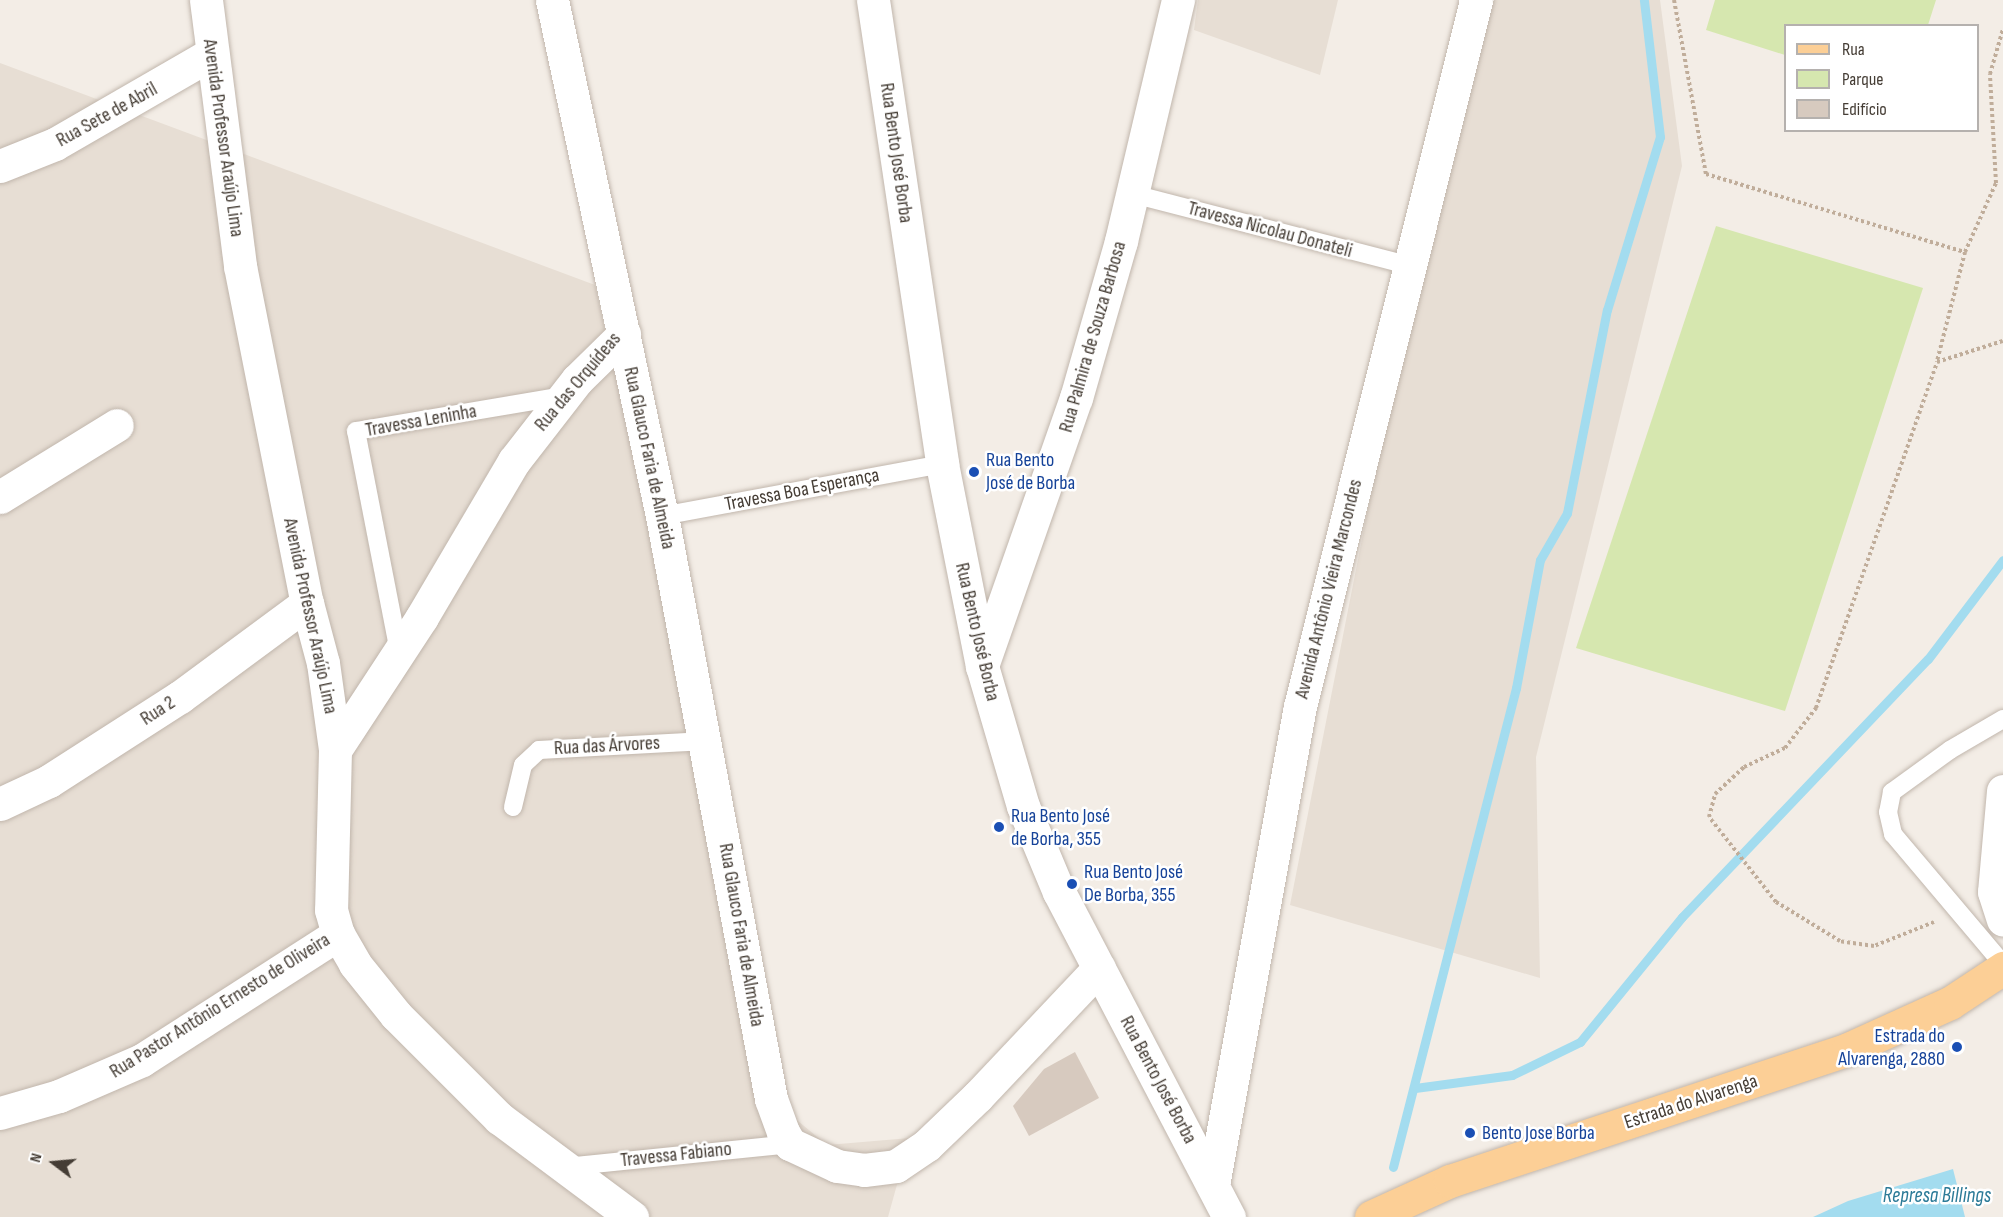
<!DOCTYPE html>
<html>
<head>
<meta charset="utf-8">
<style>
  body { margin:0 }
  #map { position:relative; width:2003px; height:1217px; overflow:hidden; background:#f3ede6; font-family:"Sofia Sans Condensed",sans-serif }
  div>[style] { position:absolute }
  .residential>* { inset:0; background:#e7ded4 }
  .green>* { inset:0; background:#d6e7af }
  .water>* { inset:0; background:#a3dcef }
  .stream>* { height:9px; margin:-4.5px; padding:0 4.5px; transform-origin:4.5px; border-radius:4.5px; background:#a3dcef }
  .building>* { inset:0; background:#d7cabf }
  .path>* { height:4px; margin-top:-2px; transform-origin:0; background:repeating-linear-gradient(90deg,#c0ad9a 0 3px,transparent 0 6px) }
  .roads { filter:drop-shadow(0 0 2px #c1b6ac) drop-shadow(0 0 2px #c1b6ac) }
  .service>* { height:18px; margin:-9px; padding:0 9px; transform-origin:9px; border-radius:9px; background:#fff }
  .minor>* { height:33px; margin:-16.5px; padding:0 16.5px; transform-origin:16.5px; border-radius:16.5px; background:#fff }
  .tertiary>* { height:33px; margin:-16.5px; padding:0 16.5px; transform-origin:16.5px; border-radius:16.5px; background:#fff }
  .primary>* { height:33px; margin:-16.5px; padding:0 16.5px; transform-origin:16.5px; border-radius:16.5px; background:#fccf96 }
  .dots>* { width:16px; height:16px; translate:-50% -50%; box-sizing:border-box; border:3px solid #fff; border-radius:50% }
  span { translate:-50% -50%; white-space:nowrap; text-align:center; line-height:1.15; -webkit-text-stroke:5px #fff; paint-order:stroke }
  .street-label { font-size:20px; color:#453d35 }
  .transit-label { font-size:20px; color:#164399 }
  .left { translate:0 -50%; text-align:left }
  .right { translate:-100% -50%; text-align:right }
  .water-label { font-size:21px; color:#2b7a97; font-style:italic }
  .legend { position:absolute; left:1784px; top:24px; width:195px; height:108px; box-sizing:border-box; background:#fff; border:2px solid #b5b1ae; margin:0; padding:8px 10px; list-style:none; font-size:18px; color:#453d35 }
  .legend li { display:flex; align-items:center; gap:12px; height:30px }
  .legend b { width:30px; border:2px solid #b5b1ae }
  .north { position:absolute; left:24px; top:1133px; width:60px; height:60px; -webkit-text-stroke:4px #fff; paint-order:stroke; rotate:286deg; font-size:16px; font-weight:700; line-height:24px; text-align:center; color:#453d35 }
  .north::after { content:''; display:block; margin:auto; width:21px; height:27px; background:#453d35; clip-path:polygon(50% 0,100% 100%,50% 72%,0 100%) }
</style>
</head>
<body>
<div id="map">
  <div class="residential">
    <div style="clip-path:polygon(1198px 0,1338px 0,1320px 75px,1194px 30px)"></div>
    <div style="clip-path:polygon(1468px 0,1660px 0,1682px 166px,1536px 757px,1540px 978px,1290px 905px)"></div>
    <div style="clip-path:polygon(0 63px,595px 285px,781px 1107px,827px 1145px,910px 1138px,888px 1217px,0 1217px)"></div>
  </div>
  <div class="green">
    <div style="clip-path:polygon(1715px 0,1936px 0,1928px 25px,1786px 26px,1785px 55px,1706px 30px)"></div>
    <div style="clip-path:polygon(1716px 226px,1923px 288px,1785px 711px,1576px 648px)"></div>
  </div>
  <div class="water">
    <div style="clip-path:polygon(1953px 1169px,1965px 1217px,1813px 1217px,1848px 1201px)"></div>
  </div>
  <div class="stream">
    <div style="left:1415px;top:1088px;width:98px;rotate:-7.6deg"></div>
    <div style="left:1512px;top:1075px;width:76px;rotate:-25.9deg"></div>
    <div style="left:1580px;top:1042px;width:161px;rotate:-50.8deg"></div>
    <div style="left:1682px;top:917px;width:356px;rotate:-46.4deg"></div>
    <div style="left:1928px;top:659px;width:124px;rotate:-52.9deg"></div>
    <div style="left:1393px;top:1167px;width:495px;rotate:-75.6deg"></div>
    <div style="left:1516px;top:688px;width:130px;rotate:-79.4deg"></div>
    <div style="left:1540px;top:560px;width:54px;rotate:-60.1deg"></div>
    <div style="left:1567px;top:513px;width:207px;rotate:-78.9deg"></div>
    <div style="left:1607px;top:310px;width:181px;rotate:-73deg"></div>
    <div style="left:1660px;top:137px;width:138px;rotate:-96.7deg"></div>
  </div>
  <div class="building">
    <div style="clip-path:polygon(1075px 1052px,1099px 1098px,1029px 1136px,1013px 1106px,1044px 1069px)"></div>
  </div>
  <div class="path">
    <div style="left:1674px;top:0;width:177px;rotate:79.6deg"></div>
    <div style="left:1706px;top:174px;width:270px;rotate:16.8deg"></div>
    <div style="left:1965px;top:252px;width:113px;rotate:104.4deg"></div>
    <div style="left:1965px;top:252px;width:76px;rotate:-65.8deg"></div>
    <div style="left:1996px;top:183px;width:109px;rotate:-93.2deg"></div>
    <div style="left:1990px;top:74px;width:47px;rotate:-73.9deg"></div>
    <div style="left:1934px;top:922px;width:65px;rotate:158.2deg"></div>
    <div style="left:1874px;top:946px;width:34px;rotate:-172deg"></div>
    <div style="left:1840px;top:941px;width:75px;rotate:-148.6deg"></div>
    <div style="left:1776px;top:902px;width:108px;rotate:-128.2deg"></div>
    <div style="left:1709px;top:817px;width:24px;rotate:-75deg"></div>
    <div style="left:1715px;top:794px;width:40px;rotate:-43deg"></div>
    <div style="left:1744px;top:767px;width:45px;rotate:-24.9deg"></div>
    <div style="left:1785px;top:748px;width:51px;rotate:-52.2deg"></div>
    <div style="left:1816px;top:708px;width:367px;rotate:-70.7deg"></div>
    <div style="left:1937px;top:362px;width:69px;rotate:-17.7deg"></div>
  </div>
  <div class="roads">
    <div class="service">
      <div style="left:1133px;top:194px;width:284px;rotate:14.5deg"></div>
      <div style="left:662px;top:516px;width:285px;rotate:-10.5deg"></div>
      <div style="left:399px;top:652px;width:225px;rotate:-101deg"></div>
      <div style="left:356px;top:431px;width:211px;rotate:-9.6deg"></div>
      <div style="left:2003px;top:719px;width:61px;rotate:149.7deg"></div>
      <div style="left:1950px;top:750px;width:72px;rotate:144.1deg"></div>
      <div style="left:1892px;top:792px;width:20px;rotate:101deg"></div>
      <div style="left:1888px;top:812px;width:23px;rotate:77deg"></div>
      <div style="left:1893px;top:834px;width:170px;rotate:49.8deg"></div>
      <div style="left:513px;top:807px;width:43px;rotate:-76.6deg"></div>
      <div style="left:523px;top:765px;width:22px;rotate:-43deg"></div>
      <div style="left:539px;top:750px;width:167px;rotate:-3.1deg"></div>
      <div style="left:565px;top:1167px;width:226px;rotate:-5.8deg"></div>
    </div>
    <div class="minor">
      <div style="left:206px;top:0;width:268px;rotate:82.7deg"></div>
      <div style="left:240px;top:266px;width:344px;rotate:78.8deg"></div>
      <div style="left:307px;top:603px;width:62px;rotate:75.1deg"></div>
      <div style="left:323px;top:663px;width:88px;rotate:82.1deg"></div>
      <div style="left:335px;top:750px;width:160px;rotate:91.4deg"></div>
      <div style="left:331px;top:910px;width:25px;rotate:74deg"></div>
      <div style="left:338px;top:934px;width:34px;rotate:60deg"></div>
      <div style="left:355px;top:964px;width:65px;rotate:51.2deg"></div>
      <div style="left:396px;top:1015px;width:146px;rotate:45deg"></div>
      <div style="left:499px;top:1118px;width:166px;rotate:36.7deg"></div>
      <div style="left:552px;top:0;width:528px;rotate:77.97deg"></div>
      <div style="left:662px;top:516px;width:593px;rotate:79.41deg"></div>
      <div style="left:771px;top:1099px;width:35px;rotate:70deg"></div>
      <div style="left:783px;top:1132px;width:14px;rotate:60deg"></div>
      <div style="left:790px;top:1144px;width:52px;rotate:25.1deg"></div>
      <div style="left:837px;top:1166px;width:27px;rotate:8deg"></div>
      <div style="left:864px;top:1170px;width:32px;rotate:-7deg"></div>
      <div style="left:896px;top:1166px;width:37px;rotate:-34deg"></div>
      <div style="left:927px;top:1145px;width:71px;rotate:-43.9deg"></div>
      <div style="left:978px;top:1096px;width:176px;rotate:-46.6deg"></div>
      <div style="left:0;top:166px;width:59px;rotate:-21.8deg"></div>
      <div style="left:55px;top:144px;width:178px;rotate:-30deg"></div>
      <div style="left:0;top:497px;width:137px;rotate:-31.6deg"></div>
      <div style="left:982px;top:666px;width:284px;rotate:-70.7deg"></div>
      <div style="left:1076px;top:398px;width:163px;rotate:-74deg"></div>
      <div style="left:1121px;top:241px;width:248px;rotate:-76.7deg"></div>
      <div style="left:335px;top:750px;width:159px;rotate:-56.8deg"></div>
      <div style="left:422px;top:617px;width:181px;rotate:-59.5deg"></div>
      <div style="left:514px;top:461px;width:103px;rotate:-52.1deg"></div>
      <div style="left:577px;top:380px;width:66px;rotate:-44.4deg"></div>
      <div style="left:2003px;top:791px;width:101px;rotate:95.1deg"></div>
      <div style="left:1994px;top:892px;width:29px;rotate:72deg"></div>
      <div style="left:0;top:804px;width:54px;rotate:-25.1deg"></div>
      <div style="left:49px;top:781px;width:156px;rotate:-32.7deg"></div>
      <div style="left:180px;top:697px;width:158px;rotate:-36.5deg"></div>
      <div style="left:0;top:1113px;width:61px;rotate:-16.1deg"></div>
      <div style="left:59px;top:1096px;width:90px;rotate:-23.4deg"></div>
      <div style="left:142px;top:1060px;width:233px;rotate:-32.7deg"></div>
      <div style="left:1213px;top:1185px;width:486px;rotate:-79.7deg"></div>
      <div style="left:1300px;top:707px;width:729px;rotate:-76.02deg"></div>
    </div>
    <div class="tertiary">
      <div style="left:873px;top:0;width:469px;rotate:81.5deg"></div>
      <div style="left:942px;top:464px;width:206px;rotate:78.8deg"></div>
      <div style="left:982px;top:666px;width:146px;rotate:73.7deg"></div>
      <div style="left:1023px;top:806px;width:93px;rotate:67.3deg"></div>
      <div style="left:1059px;top:892px;width:367px;rotate:62.4deg"></div>
    </div>
    <div class="primary">
      <div style="left:1371px;top:1217px;width:87px;rotate:-24.5deg"></div>
      <div style="left:1450px;top:1181px;width:419px;rotate:-18.3deg"></div>
      <div style="left:1848px;top:1049px;width:112px;rotate:-24.3deg"></div>
      <div style="left:1950px;top:1003px;width:64px;rotate:-33.4deg"></div>
    </div>
  </div>
  <div class="dots">
    <div style="left:974px;top:472px;background:#1a4fb4"></div>
    <div style="left:999px;top:827px;background:#1a4fb4"></div>
    <div style="left:1072px;top:884px;background:#1a4fb4"></div>
    <div style="left:1957px;top:1047px;background:#1a4fb4"></div>
    <div style="left:1470px;top:1133px;background:#1a4fb4"></div>
  </div>
  <div class="street-label">
    <span style="left:107px;top:115px;rotate:-29deg">Rua Sete de Abril</span>
    <span style="left:223px;top:138px;rotate:82deg">Avenida Professor Araújo Lima</span>
    <span style="left:896px;top:153px;rotate:82deg">Rua Bento José Borba</span>
    <span style="left:1270px;top:230px;rotate:15deg">Travessa Nicolau Donateli</span>
    <span style="left:1093px;top:337px;rotate:-74deg">Rua Palmira de Souza Barbosa</span>
    <span style="left:578px;top:382px;rotate:-50deg">Rua das Orquídeas</span>
    <span style="left:421px;top:421px;rotate:-10deg">Travessa Leninha</span>
    <span style="left:649px;top:458px;rotate:78deg">Rua Glauco Faria de Almeida</span>
    <span style="left:802px;top:490px;rotate:-11deg">Travessa Boa Esperança</span>
    <span style="left:1329px;top:589px;rotate:-76deg">Avenida Antônio Vieira Marcondes</span>
    <span style="left:310px;top:616px;rotate:78deg">Avenida Professor Araújo Lima</span>
    <span style="left:977px;top:632px;rotate:77deg">Rua Bento José Borba</span>
    <span style="left:158px;top:711px;rotate:-33deg">Rua 2</span>
    <span style="left:607px;top:746px;rotate:-3deg">Rua das Árvores</span>
    <span style="left:741px;top:935px;rotate:80deg">Rua Glauco Faria de Almeida</span>
    <span style="left:220px;top:1006px;rotate:-32deg">Rua Pastor Antônio Ernesto de Oliveira</span>
    <span style="left:1158px;top:1080px;rotate:62deg">Rua Bento José Borba</span>
    <span style="left:1691px;top:1102px;rotate:-18deg">Estrada do Alvarenga</span>
    <span style="left:676px;top:1155px;rotate:-6deg">Travessa Fabiano</span>
  </div>
  <div class="transit-label">
    <span class="left" style="left:986px;top:472px">Rua Bento<br>José de Borba</span>
    <span class="left" style="left:1011px;top:828px">Rua Bento José<br>de Borba, 355</span>
    <span class="left" style="left:1084px;top:884px">Rua Bento José<br>De Borba, 355</span>
    <span class="right" style="left:1945px;top:1048px">Estrada do<br>Alvarenga, 2880</span>
    <span class="left" style="left:1482px;top:1133px">Bento Jose Borba</span>
  </div>
  <div class="water-label">
    <span style="left:1937px;top:1196px">Represa Billings</span>
  </div>
  <ul class="legend">
  <li><b style="height:8px;background:#fccf96"></b>Rua</li>
  <li><b style="height:16px;background:#d6e7af"></b>Parque</li>
  <li><b style="height:16px;background:#d7cabf"></b>Edifício</li>
  </ul>
  <div class="north">N</div>
</div>
</body>
</html>
